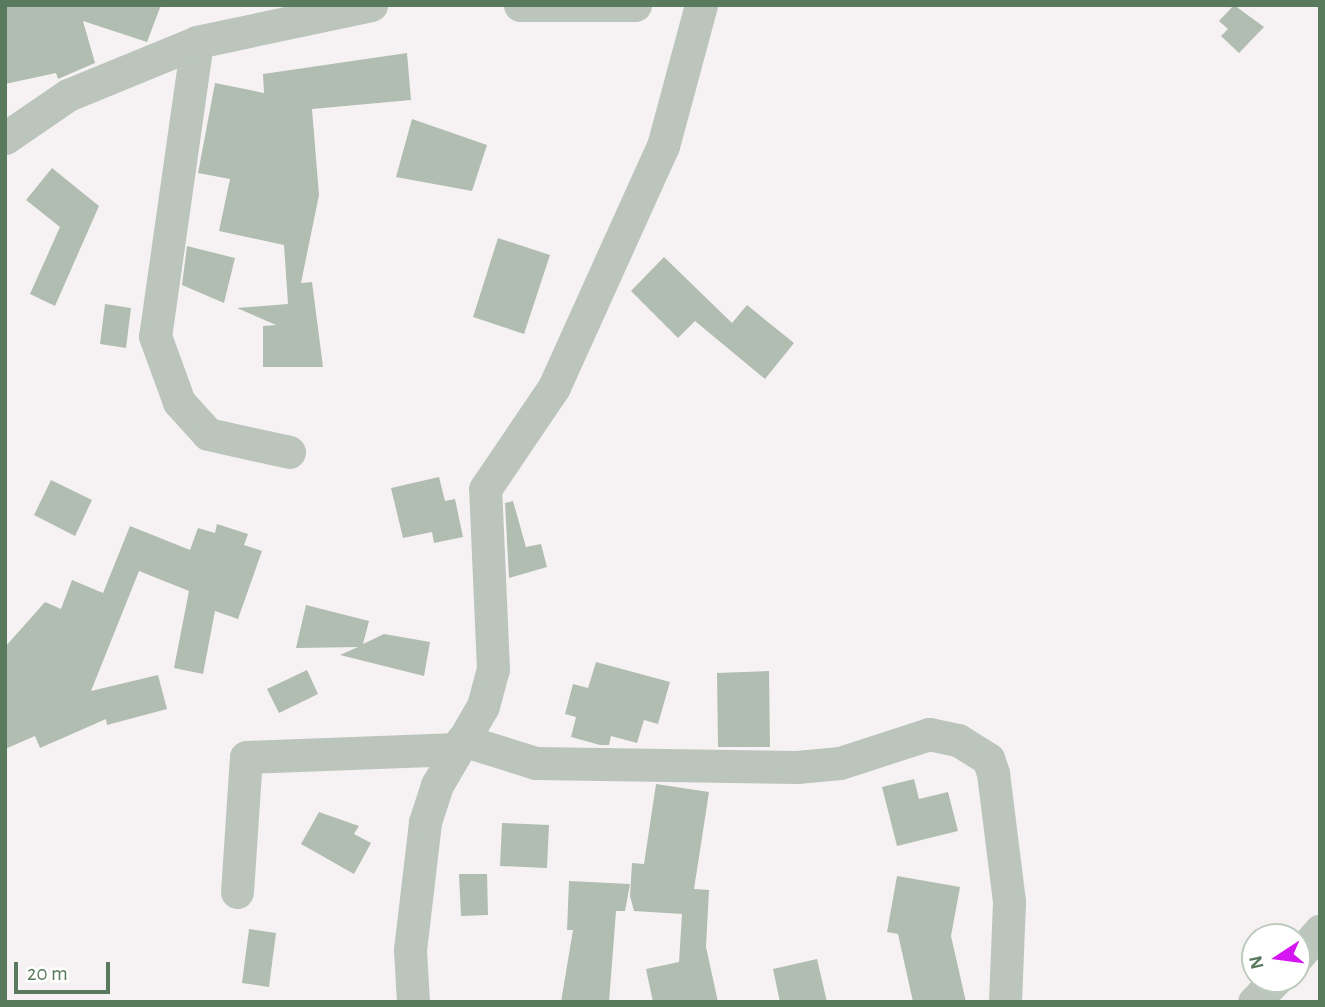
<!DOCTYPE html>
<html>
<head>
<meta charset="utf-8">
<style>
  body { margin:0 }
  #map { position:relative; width:1325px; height:1007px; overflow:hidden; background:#f6f2f4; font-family:"Alegreya Sans",sans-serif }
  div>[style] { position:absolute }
  .building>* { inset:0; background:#b1bdb0 }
  .street>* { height:33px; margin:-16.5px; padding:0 16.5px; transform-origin:16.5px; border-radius:16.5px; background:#bbc5bc }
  span { translate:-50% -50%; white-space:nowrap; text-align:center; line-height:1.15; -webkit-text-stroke:7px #fff; paint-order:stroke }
  .frame { position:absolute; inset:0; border:7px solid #5a7a5d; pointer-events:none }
  .north { position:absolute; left:1241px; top:923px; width:70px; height:70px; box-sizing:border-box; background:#fff; border:2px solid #bdcabe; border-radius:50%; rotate:257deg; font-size:19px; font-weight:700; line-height:28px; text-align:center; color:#5a7a5d }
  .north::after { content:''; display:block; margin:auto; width:24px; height:32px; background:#d516f3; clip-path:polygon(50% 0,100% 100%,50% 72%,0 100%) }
  .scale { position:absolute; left:14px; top:962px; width:96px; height:32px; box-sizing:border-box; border:4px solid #5a7a5d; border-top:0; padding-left:9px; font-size:21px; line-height:24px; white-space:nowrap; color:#5a7a5d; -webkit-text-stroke:5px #fff; paint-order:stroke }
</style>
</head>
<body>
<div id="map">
  <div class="building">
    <div style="clip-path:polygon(5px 5px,161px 5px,147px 42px,83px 21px,95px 63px,58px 79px,56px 73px,5px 84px)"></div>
    <div style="clip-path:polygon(1234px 5px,1264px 27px,1239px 53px,1221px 36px,1228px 29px,1219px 21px)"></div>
    <div style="clip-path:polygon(407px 53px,411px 100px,312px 109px,319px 195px,301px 283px,312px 282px,323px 367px,263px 367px,263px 326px,276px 325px,237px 308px,288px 304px,284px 245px,219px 231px,230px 179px,198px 173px,215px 83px,264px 93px,263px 74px)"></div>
    <div style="clip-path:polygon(412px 119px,487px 145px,472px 191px,396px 177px)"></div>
    <div style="clip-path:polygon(52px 168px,99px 206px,55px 306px,30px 294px,60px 227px,26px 200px)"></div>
    <div style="clip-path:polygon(498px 238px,550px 255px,524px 334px,473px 317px)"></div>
    <div style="clip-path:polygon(187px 246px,235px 258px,224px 303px,182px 285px)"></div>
    <div style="clip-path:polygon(664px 257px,732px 323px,747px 305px,794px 343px,765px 379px,695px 321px,678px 338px,631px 291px)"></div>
    <div style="clip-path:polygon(105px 304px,131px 308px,126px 348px,100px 344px)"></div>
    <div style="clip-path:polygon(439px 477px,445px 501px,455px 499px,463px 537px,434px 543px,432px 532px,403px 538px,391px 488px)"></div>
    <div style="clip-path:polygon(51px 480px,92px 500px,75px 536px,34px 515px)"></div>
    <div style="clip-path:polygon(513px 501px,526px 547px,541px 544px,547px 567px,509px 578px,505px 503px)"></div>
    <div style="clip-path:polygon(217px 524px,248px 534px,244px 545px,262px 551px,238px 619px,215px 611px,203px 674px,174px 668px,189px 591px,139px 571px,91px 691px,158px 675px,167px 709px,107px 725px,106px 719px,40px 748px,35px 736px,5px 749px,5px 647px,45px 602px,61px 609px,72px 580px,103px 593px,130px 526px,190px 550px,198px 528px,215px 533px)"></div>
    <div style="clip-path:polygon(306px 605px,369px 621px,363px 644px,384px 634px,430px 642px,424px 676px,340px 655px,358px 647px,296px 648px)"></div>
    <div style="clip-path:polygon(596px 662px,670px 682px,658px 724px,644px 720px,637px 743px,611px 736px,609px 745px,600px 745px,571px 737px,576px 717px,565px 714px,573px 684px,588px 688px)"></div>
    <div style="clip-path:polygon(307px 670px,318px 694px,279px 713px,267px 689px)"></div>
    <div style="clip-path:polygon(769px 671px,770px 747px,718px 747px,717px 673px)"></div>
    <div style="clip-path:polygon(914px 779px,919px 799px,948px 792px,958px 831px,897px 846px,882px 787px)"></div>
    <div style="clip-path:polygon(656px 784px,709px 792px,694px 889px,709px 890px,706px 947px,718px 1002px,653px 1002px,646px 969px,679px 962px,682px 914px,634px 911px,630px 896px,632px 863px,644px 864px)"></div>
    <div style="clip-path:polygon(319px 812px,359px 826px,354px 834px,371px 843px,354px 874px,301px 844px)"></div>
    <div style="clip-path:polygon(502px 823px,549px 825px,547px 868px,500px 866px)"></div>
    <div style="clip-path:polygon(459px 874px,487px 874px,488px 915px,461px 916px)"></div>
    <div style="clip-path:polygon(897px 876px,960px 887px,951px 936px,966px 1002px,913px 1002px,898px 934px,887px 932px)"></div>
    <div style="clip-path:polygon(569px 881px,630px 884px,625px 911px,616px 911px,609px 1002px,561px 1002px,573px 930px,567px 930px)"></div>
    <div style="clip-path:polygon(249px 929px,276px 933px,269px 987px,242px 983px)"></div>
    <div style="clip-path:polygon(817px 959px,827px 1002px,780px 1002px,773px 969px)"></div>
  </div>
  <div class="street">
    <div style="left:520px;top:5px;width:115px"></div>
    <div style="left:197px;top:42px;width:297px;rotate:98.1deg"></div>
    <div style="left:155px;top:336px;width:70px;rotate:70deg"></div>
    <div style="left:179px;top:402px;width:43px;rotate:47.8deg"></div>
    <div style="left:208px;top:434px;width:83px;rotate:12.5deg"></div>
    <div style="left:5px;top:138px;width:76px;rotate:-34.3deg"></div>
    <div style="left:68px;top:95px;width:139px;rotate:-22.3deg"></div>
    <div style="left:197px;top:42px;width:178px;rotate:-12deg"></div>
    <div style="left:462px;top:740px;width:77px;rotate:17.3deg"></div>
    <div style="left:536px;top:763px;width:261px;rotate:0.9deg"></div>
    <div style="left:797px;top:767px;width:43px;rotate:-5.3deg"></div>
    <div style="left:840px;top:763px;width:94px;rotate:-18deg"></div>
    <div style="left:929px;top:734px;width:30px;rotate:12deg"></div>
    <div style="left:958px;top:740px;width:36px;rotate:32deg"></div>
    <div style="left:988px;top:759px;width:15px;rotate:70deg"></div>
    <div style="left:993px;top:773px;width:130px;rotate:82.9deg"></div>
    <div style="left:1009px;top:902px;width:100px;rotate:92.3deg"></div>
    <div style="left:237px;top:892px;width:135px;rotate:-86.2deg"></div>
    <div style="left:246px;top:757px;width:211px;rotate:-2.2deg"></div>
    <div style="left:1297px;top:957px;width:35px;rotate:-49deg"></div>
    <div style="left:413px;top:1002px;width:52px;rotate:-93.3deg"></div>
    <div style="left:410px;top:950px;width:129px;rotate:-83.3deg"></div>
    <div style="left:425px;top:822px;width:39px;rotate:-72deg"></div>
    <div style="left:437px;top:785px;width:91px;rotate:-59.8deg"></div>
    <div style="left:483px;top:706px;width:38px;rotate:-75deg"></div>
    <div style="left:493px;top:669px;width:180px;rotate:-92.5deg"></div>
    <div style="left:485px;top:489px;width:123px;rotate:-55.9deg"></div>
    <div style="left:554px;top:387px;width:265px;rotate:-65.7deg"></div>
    <div style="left:663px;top:146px;width:146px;rotate:-74.9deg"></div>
    <div style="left:1254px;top:1002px;width:32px;rotate:-46deg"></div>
  </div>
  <div class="frame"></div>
  <div class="north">N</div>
  <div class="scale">20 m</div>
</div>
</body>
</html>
